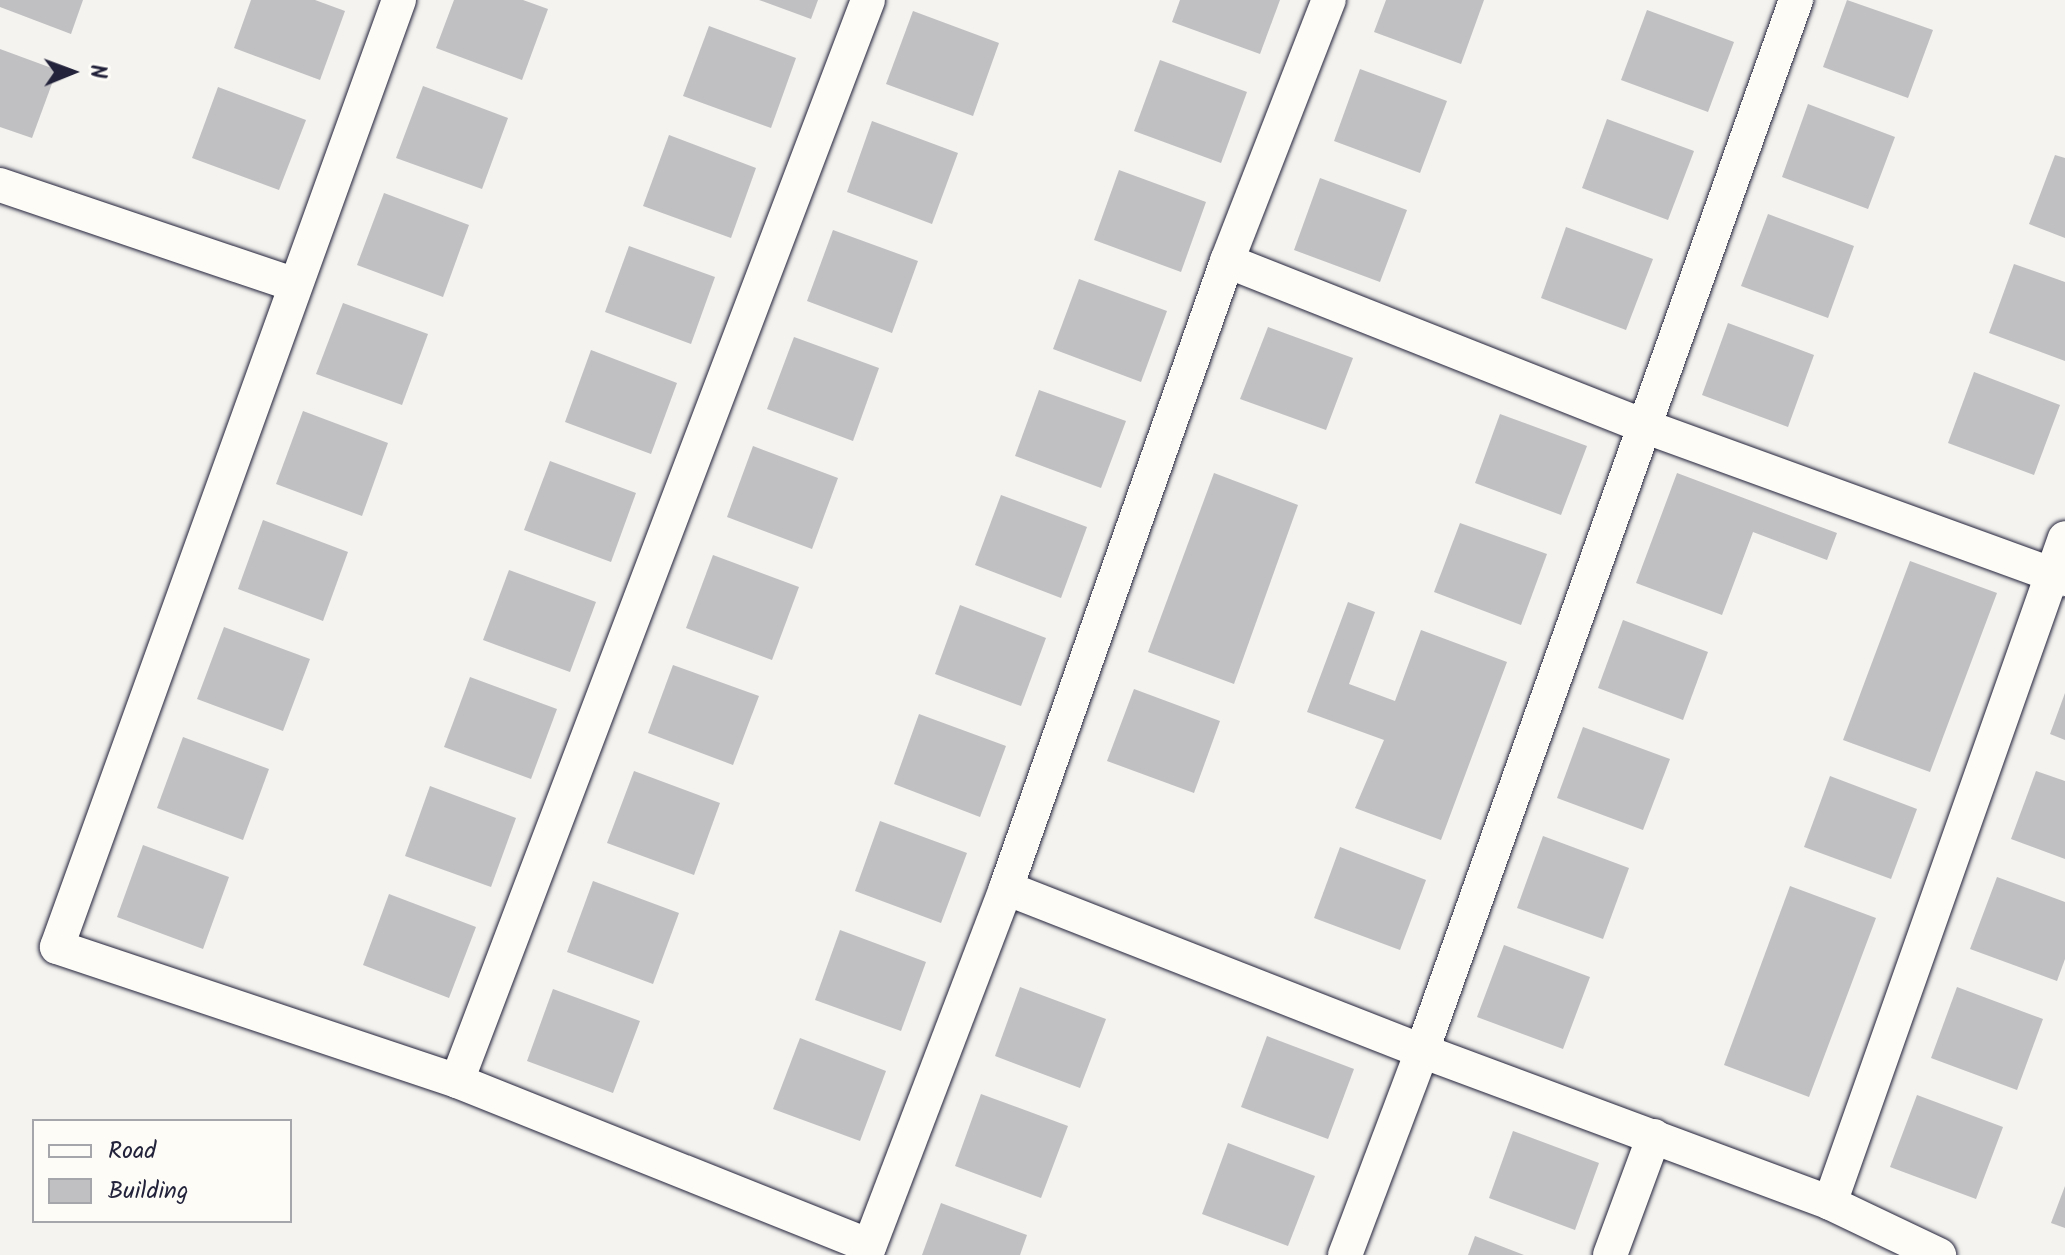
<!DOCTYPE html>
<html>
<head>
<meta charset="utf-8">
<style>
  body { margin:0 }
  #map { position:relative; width:2065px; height:1255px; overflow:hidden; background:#f4f3ef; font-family:Kalam,sans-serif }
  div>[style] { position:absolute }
  .building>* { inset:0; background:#c0bfc2 }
  .roads { filter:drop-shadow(0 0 2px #22223b) drop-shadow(0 0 2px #22223b) }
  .minor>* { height:34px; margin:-17px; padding:0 17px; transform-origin:17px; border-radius:17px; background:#fdfcf7 }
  span { translate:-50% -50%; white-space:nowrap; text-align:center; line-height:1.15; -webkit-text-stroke:7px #fdfcf7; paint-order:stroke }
  .legend { position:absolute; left:32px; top:1119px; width:260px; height:104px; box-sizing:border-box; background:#fdfcf7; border:2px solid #a5a5ac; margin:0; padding:10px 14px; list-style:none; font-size:24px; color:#22223b }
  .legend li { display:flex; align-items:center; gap:16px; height:40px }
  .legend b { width:40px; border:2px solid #a5a5ac }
  .north { position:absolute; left:32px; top:32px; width:80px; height:80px; -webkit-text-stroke:6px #fdfcf7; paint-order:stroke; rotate:89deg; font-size:22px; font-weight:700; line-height:32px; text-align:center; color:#22223b }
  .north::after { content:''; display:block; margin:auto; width:28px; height:36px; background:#22223b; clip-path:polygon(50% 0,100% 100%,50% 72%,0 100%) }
</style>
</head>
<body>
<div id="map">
  <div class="building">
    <div style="clip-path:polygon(0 0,83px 0,71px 34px,0 7px)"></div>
    <div style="clip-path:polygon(251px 0,315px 0,345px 11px,320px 80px,234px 48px)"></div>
    <div style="clip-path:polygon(454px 0,523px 0,548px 9px,522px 80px,436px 48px)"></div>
    <div style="clip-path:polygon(759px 0,818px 0,811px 19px)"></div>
    <div style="clip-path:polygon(1180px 0,1280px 0,1260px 54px,1172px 22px)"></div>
    <div style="clip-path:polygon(1386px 0,1484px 0,1461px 64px,1374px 32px)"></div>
    <div style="clip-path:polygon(1847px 0,1933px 30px,1908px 98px,1823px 67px)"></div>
    <div style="clip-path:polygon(1647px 10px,1734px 42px,1708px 112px,1621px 80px)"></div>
    <div style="clip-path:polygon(913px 11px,999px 43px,973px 116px,886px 84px)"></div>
    <div style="clip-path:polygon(709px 26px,796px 58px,771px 128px,683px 96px)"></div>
    <div style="clip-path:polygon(0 49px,57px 70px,32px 138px,0 127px)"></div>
    <div style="clip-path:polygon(1160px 60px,1247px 92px,1221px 163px,1134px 131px)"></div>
    <div style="clip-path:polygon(1360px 69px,1447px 101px,1420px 173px,1334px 141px)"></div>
    <div style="clip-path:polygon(423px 86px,508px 118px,482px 189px,396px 158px)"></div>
    <div style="clip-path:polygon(218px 87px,306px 120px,279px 190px,192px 158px)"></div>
    <div style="clip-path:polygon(1808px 104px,1895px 137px,1868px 209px,1782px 177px)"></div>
    <div style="clip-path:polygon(1607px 119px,1694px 151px,1668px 220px,1582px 188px)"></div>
    <div style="clip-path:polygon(872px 121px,958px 153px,932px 224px,847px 192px)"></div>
    <div style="clip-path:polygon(669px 135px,756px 168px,731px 238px,643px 206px)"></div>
    <div style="clip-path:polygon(2055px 155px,2065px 158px,2065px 238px,2029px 224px)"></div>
    <div style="clip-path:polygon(1119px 170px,1206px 202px,1181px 272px,1094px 240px)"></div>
    <div style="clip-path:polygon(1320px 178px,1407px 210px,1380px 282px,1294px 250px)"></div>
    <div style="clip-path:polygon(384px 193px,469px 225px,443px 297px,357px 265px)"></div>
    <div style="clip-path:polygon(1768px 214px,1854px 246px,1828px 318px,1741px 286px)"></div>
    <div style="clip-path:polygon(1566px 227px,1653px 259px,1626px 330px,1541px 298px)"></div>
    <div style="clip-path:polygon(833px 230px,918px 261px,892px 333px,807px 301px)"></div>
    <div style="clip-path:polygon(629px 246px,715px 277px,691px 344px,605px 312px)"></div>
    <div style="clip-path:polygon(2014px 264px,2065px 282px,2065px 361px,1989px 333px)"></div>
    <div style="clip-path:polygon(1079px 279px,1167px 311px,1141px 382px,1053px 349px)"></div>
    <div style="clip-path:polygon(343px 303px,428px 334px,402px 405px,316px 374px)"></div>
    <div style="clip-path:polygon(1728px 323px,1814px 355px,1788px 427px,1702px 395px)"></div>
    <div style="clip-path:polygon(1268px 327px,1353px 358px,1326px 430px,1240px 399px)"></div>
    <div style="clip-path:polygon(794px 337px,879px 368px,853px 441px,767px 409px)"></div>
    <div style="clip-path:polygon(591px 350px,677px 383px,651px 454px,565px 422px)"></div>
    <div style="clip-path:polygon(1974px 372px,2060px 405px,2034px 475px,1948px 443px)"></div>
    <div style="clip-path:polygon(1039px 390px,1126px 421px,1101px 488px,1015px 456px)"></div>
    <div style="clip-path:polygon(303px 411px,388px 443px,362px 516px,276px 484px)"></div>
    <div style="clip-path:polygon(1500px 414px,1587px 446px,1561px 515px,1475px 483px)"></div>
    <div style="clip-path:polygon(753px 446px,838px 478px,812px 549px,727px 517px)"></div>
    <div style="clip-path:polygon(550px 461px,636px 493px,611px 562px,524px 530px)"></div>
    <div style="clip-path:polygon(1214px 473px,1298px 505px,1234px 684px,1148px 652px)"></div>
    <div style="clip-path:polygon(1677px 473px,1837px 533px,1827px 560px,1753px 532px,1722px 615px,1636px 583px)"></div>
    <div style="clip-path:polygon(1001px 495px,1087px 527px,1061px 598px,975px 565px)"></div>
    <div style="clip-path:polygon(263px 520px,348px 552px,323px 621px,238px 589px)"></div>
    <div style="clip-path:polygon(1460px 523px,1547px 554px,1521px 625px,1434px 592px)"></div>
    <div style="clip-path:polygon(713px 555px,799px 587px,772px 660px,686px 628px)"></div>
    <div style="clip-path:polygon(1910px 561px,1997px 593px,1930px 772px,1843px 740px)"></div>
    <div style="clip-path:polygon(509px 570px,596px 602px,570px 672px,483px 640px)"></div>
    <div style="clip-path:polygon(1348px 602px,1375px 612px,1349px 684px,1395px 701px,1421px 630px,1507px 662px,1441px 840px,1355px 808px,1384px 740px,1307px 712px)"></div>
    <div style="clip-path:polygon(960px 605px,1046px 638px,1021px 706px,935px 674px)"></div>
    <div style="clip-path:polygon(1623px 620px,1708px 652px,1683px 720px,1598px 688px)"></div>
    <div style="clip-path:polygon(224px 627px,310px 659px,283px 731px,197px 699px)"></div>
    <div style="clip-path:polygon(673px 665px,759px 696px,733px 765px,648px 733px)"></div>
    <div style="clip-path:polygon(470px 677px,557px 709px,531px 779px,444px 747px)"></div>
    <div style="clip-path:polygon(1134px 689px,1220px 721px,1194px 793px,1107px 761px)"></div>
    <div style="clip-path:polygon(2065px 693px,2065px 740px,2050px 734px)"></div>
    <div style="clip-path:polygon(919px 714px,1006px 746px,980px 817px,894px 784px)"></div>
    <div style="clip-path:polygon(1583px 727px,1670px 759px,1643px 830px,1557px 798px)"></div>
    <div style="clip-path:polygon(183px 737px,269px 769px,243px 840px,157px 808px)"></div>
    <div style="clip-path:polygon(634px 771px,720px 803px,694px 875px,607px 843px)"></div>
    <div style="clip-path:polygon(2036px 771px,2065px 781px,2065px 859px,2011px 839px)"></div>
    <div style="clip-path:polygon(1830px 776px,1917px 809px,1891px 879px,1804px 847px)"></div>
    <div style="clip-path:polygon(430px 786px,516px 818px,491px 887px,405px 856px)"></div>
    <div style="clip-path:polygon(880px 821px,967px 853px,941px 923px,855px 891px)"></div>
    <div style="clip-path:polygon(1543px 836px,1629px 868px,1603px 939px,1517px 908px)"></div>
    <div style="clip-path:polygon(143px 845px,229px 877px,203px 949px,117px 917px)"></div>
    <div style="clip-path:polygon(1340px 847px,1426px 880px,1400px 950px,1314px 918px)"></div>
    <div style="clip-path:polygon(1997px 877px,2065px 902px,2065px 959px,2057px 981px,1970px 949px)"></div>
    <div style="clip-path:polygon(593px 881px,679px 913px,653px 984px,567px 952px)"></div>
    <div style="clip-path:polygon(1790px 886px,1876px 918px,1809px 1097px,1724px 1065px)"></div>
    <div style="clip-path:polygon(389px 894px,476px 927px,449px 998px,363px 965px)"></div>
    <div style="clip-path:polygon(840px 930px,926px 962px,901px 1031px,815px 1000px)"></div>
    <div style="clip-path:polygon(1504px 945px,1590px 977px,1563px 1049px,1477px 1017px)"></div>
    <div style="clip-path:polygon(1020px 987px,1106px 1019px,1080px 1088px,995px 1056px)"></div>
    <div style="clip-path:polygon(1957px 987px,2043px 1019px,2017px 1090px,1931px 1058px)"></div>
    <div style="clip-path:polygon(553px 989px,640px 1021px,613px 1093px,527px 1061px)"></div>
    <div style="clip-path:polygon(1267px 1036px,1354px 1069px,1328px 1139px,1241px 1107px)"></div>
    <div style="clip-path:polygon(800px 1038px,886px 1071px,860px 1141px,773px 1109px)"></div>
    <div style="clip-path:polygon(981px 1094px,1068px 1126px,1041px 1198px,955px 1166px)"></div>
    <div style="clip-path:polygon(1917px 1095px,2003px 1127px,1976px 1199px,1890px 1167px)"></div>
    <div style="clip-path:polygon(1513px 1131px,1599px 1163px,1575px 1230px,1489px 1198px)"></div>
    <div style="clip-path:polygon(1228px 1143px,1315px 1176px,1288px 1246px,1202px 1214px)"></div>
    <div style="clip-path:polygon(2065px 1186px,2065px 1228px,2051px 1223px)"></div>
    <div style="clip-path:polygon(941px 1203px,1027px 1235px,1020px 1255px,922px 1255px)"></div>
    <div style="clip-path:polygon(1475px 1236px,1524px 1255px,1468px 1255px)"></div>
  </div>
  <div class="roads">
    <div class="minor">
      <div style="left:399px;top:0;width:1007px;rotate:109.86deg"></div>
      <div style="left:57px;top:947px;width:422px;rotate:18.5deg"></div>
      <div style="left:457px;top:1081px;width:444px;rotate:21.8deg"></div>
      <div style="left:0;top:185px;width:311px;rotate:18.7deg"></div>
      <div style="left:1227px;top:261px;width:448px;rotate:21.6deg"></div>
      <div style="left:1644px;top:426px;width:448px;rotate:20deg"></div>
      <div style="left:1006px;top:888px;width:447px;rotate:21.4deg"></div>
      <div style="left:1422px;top:1051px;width:435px;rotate:20.4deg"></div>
      <div style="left:1830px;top:1203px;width:121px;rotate:25.5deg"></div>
      <div style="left:457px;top:1081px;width:1156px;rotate:-69.18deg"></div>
      <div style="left:1830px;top:1203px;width:705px;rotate:-70.54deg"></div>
      <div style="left:866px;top:1255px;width:393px;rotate:-69.1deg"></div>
      <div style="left:1006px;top:888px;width:665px;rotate:-70.58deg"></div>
      <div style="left:1227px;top:261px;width:280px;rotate:-68.7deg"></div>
      <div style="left:1345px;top:1255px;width:218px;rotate:-69.3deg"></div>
      <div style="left:1422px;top:1051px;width:1116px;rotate:-70.41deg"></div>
      <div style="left:1610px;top:1255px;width:127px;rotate:-69.7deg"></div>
    </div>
  </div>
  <ul class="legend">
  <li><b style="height:10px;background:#fdfcf7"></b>Road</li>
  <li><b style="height:22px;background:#c0bfc2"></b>Building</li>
  </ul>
  <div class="north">N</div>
</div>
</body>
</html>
